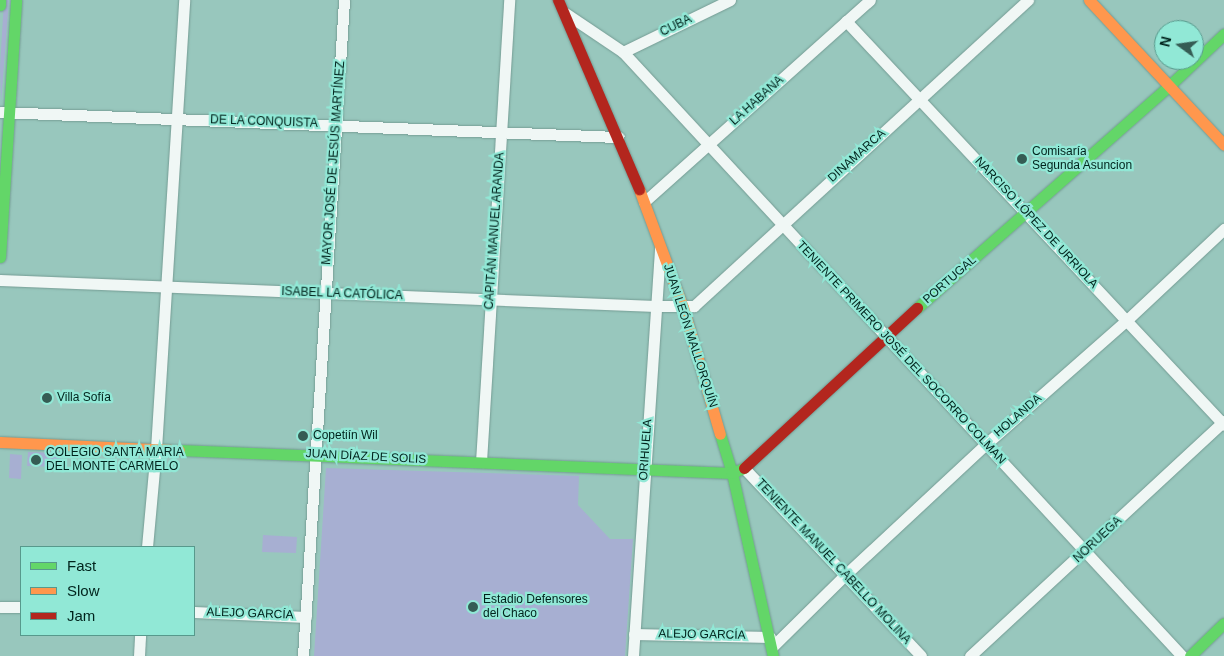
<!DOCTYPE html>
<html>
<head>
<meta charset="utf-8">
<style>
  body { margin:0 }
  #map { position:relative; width:1224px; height:656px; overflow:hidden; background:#98c7bd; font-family:Arial,sans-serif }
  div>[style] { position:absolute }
  .green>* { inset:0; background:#a7afd2 }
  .roads { filter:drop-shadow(0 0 1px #759c94) drop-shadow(0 0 1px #759c94) }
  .street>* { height:11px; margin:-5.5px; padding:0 5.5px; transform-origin:5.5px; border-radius:5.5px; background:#f0f7f5 }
  .fast>* { height:11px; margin:-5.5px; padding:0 5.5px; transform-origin:5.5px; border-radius:5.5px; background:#63d668 }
  .slow>* { height:11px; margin:-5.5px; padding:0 5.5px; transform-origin:5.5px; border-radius:5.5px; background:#ff974d }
  .jam>* { height:11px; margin:-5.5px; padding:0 5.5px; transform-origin:5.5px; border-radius:5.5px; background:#b3261e }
  .dots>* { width:14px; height:14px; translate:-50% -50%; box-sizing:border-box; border:2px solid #91e8d6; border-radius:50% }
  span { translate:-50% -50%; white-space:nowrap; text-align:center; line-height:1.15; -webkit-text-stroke:4.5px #91e8d6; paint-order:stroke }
  .street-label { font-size:12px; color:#00231c }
  .poi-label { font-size:12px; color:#00231c }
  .left { translate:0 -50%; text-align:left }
  .legend { position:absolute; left:20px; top:546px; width:175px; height:90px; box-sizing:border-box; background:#91e8d6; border:1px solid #57998c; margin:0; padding:6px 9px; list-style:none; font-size:15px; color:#00231c }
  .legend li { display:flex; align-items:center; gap:10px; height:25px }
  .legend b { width:25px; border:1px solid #57998c }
  .north { position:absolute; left:1154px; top:20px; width:50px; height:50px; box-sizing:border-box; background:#91e8d6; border:1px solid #57998c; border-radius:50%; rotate:284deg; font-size:14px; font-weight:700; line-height:20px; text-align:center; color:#00231c }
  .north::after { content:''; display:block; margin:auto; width:18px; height:22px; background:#355c54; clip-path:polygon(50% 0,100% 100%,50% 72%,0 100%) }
</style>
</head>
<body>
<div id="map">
  <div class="green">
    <div style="clip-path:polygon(4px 0,9px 0,1px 102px,0 67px)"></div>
    <div style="clip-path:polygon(28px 452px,62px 453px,61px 467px,27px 466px)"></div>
    <div style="clip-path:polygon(10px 454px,22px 455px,21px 479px,9px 478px)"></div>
    <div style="clip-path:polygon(326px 468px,579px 476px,578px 505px,610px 539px,633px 539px,625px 656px,314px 656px)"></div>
    <div style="clip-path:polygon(263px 535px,297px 537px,296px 553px,262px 552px)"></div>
  </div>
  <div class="roads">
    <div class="street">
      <div style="left:565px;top:13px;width:70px;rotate:33.9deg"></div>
      <div style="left:623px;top:52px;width:823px;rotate:47.22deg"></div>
      <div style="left:846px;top:21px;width:553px;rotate:46.9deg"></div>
      <div style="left:623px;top:52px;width:119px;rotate:-25.9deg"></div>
      <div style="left:0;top:112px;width:619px;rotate:2.32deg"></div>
      <div style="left:644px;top:202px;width:303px;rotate:-41.8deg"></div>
      <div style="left:0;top:280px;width:656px;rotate:2.27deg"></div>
      <div style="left:655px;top:306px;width:39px"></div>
      <div style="left:694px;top:306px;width:453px;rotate:-42.5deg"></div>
      <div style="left:481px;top:462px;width:463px;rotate:-86.5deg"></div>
      <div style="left:744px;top:468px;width:258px;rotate:46.7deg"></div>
      <div style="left:147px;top:547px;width:98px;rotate:-84.8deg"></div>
      <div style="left:156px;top:449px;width:450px;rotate:-86.4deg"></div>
      <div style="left:0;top:607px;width:21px"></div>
      <div style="left:194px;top:612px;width:112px;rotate:2.6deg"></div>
      <div style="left:634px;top:634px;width:136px;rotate:1.3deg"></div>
      <div style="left:772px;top:647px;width:103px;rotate:-44.6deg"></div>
      <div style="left:845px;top:575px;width:192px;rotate:-42.9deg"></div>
      <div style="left:986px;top:444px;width:189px;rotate:-41.4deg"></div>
      <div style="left:1128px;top:319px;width:132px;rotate:-43.2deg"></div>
      <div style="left:139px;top:656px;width:21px;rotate:-87deg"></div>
      <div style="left:303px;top:656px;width:657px;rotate:-86.42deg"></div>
      <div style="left:633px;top:656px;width:409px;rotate:-86.2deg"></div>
      <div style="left:970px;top:656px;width:346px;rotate:-42.8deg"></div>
    </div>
    <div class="fast">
      <div style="left:0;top:0;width:5px;rotate:90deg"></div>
      <div style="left:0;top:257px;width:257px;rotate:-86.4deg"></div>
      <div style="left:917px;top:308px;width:336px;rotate:-41.4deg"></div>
      <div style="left:1169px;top:86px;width:76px;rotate:-43.4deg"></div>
      <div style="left:720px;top:434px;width:41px;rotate:72.9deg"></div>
      <div style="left:732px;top:473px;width:188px;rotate:77.4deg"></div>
      <div style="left:179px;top:450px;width:553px;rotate:2.38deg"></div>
      <div style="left:732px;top:473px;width:13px;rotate:-23deg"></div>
      <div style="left:1190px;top:656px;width:47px;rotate:-44.1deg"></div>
    </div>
    <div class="slow">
      <div style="left:1089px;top:0;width:198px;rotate:47deg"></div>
      <div style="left:639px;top:189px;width:126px;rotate:69.6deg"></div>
      <div style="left:683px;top:307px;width:132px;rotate:73.8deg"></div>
      <div style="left:0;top:442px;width:179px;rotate:2.6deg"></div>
    </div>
    <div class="jam">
      <div style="left:558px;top:0;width:206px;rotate:66.8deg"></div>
      <div style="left:744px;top:468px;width:236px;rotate:-42.8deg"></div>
    </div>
  </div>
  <div class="dots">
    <div style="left:1022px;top:159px;background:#355c54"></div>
    <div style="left:47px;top:398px;background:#355c54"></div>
    <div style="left:303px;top:436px;background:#355c54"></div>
    <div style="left:36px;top:460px;background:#355c54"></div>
    <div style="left:473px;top:607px;background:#355c54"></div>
  </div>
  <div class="street-label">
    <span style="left:676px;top:26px;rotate:-26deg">CUBA</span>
    <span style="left:757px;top:101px;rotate:-42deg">LA HABANA</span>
    <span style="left:264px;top:122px;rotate:2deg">DE LA CONQUISTA</span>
    <span style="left:857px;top:156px;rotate:-42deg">DINAMARCA</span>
    <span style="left:334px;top:163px;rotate:-86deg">MAYOR JOSÉ DE JESÚS MARTÍNEZ</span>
    <span style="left:1036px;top:223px;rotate:47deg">NARCISO LÓPEZ DE URRIOLA</span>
    <span style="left:495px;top:231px;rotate:-86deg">CAPITÁN MANUEL ARANDA</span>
    <span style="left:950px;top:280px;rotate:-41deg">PORTUGAL</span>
    <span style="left:342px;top:294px;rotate:2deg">ISABEL LA CATÓLICA</span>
    <span style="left:690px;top:336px;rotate:72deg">JUAN LEÓN MALLORQUÍN</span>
    <span style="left:901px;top:353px;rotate:47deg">TENIENTE PRIMERO JOSÉ DEL SOCORRO COLMAN</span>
    <span style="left:1018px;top:416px;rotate:-41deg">HOLANDA</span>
    <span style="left:646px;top:450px;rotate:-86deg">ORIHUELA</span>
    <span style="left:366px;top:457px;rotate:3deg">JUAN DÍAZ DE SOLIS</span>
    <span style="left:1098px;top:540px;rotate:-43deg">NORUEGA</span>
    <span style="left:833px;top:562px;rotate:47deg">TENIENTE MANUEL CABELLO MOLINA</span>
    <span style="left:250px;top:614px;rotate:2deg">ALEJO GARCÍA</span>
    <span style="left:702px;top:635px;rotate:1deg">ALEJO GARCÍA</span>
  </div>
  <div class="poi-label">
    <span class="left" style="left:1032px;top:159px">Comisaría<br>Segunda Asuncion</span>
    <span class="left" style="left:57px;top:398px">Villa Sofía</span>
    <span class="left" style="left:313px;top:436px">Copetiín Wil</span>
    <span class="left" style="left:46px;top:460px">COLEGIO SANTA MARIA<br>DEL MONTE CARMELO</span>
    <span class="left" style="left:483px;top:607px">Estadio Defensores<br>del Chaco</span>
  </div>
  <ul class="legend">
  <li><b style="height:6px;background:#63d668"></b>Fast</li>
  <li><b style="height:6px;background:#ff974d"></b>Slow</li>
  <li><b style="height:6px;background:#b3261e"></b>Jam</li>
  </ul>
  <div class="north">N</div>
</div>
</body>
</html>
